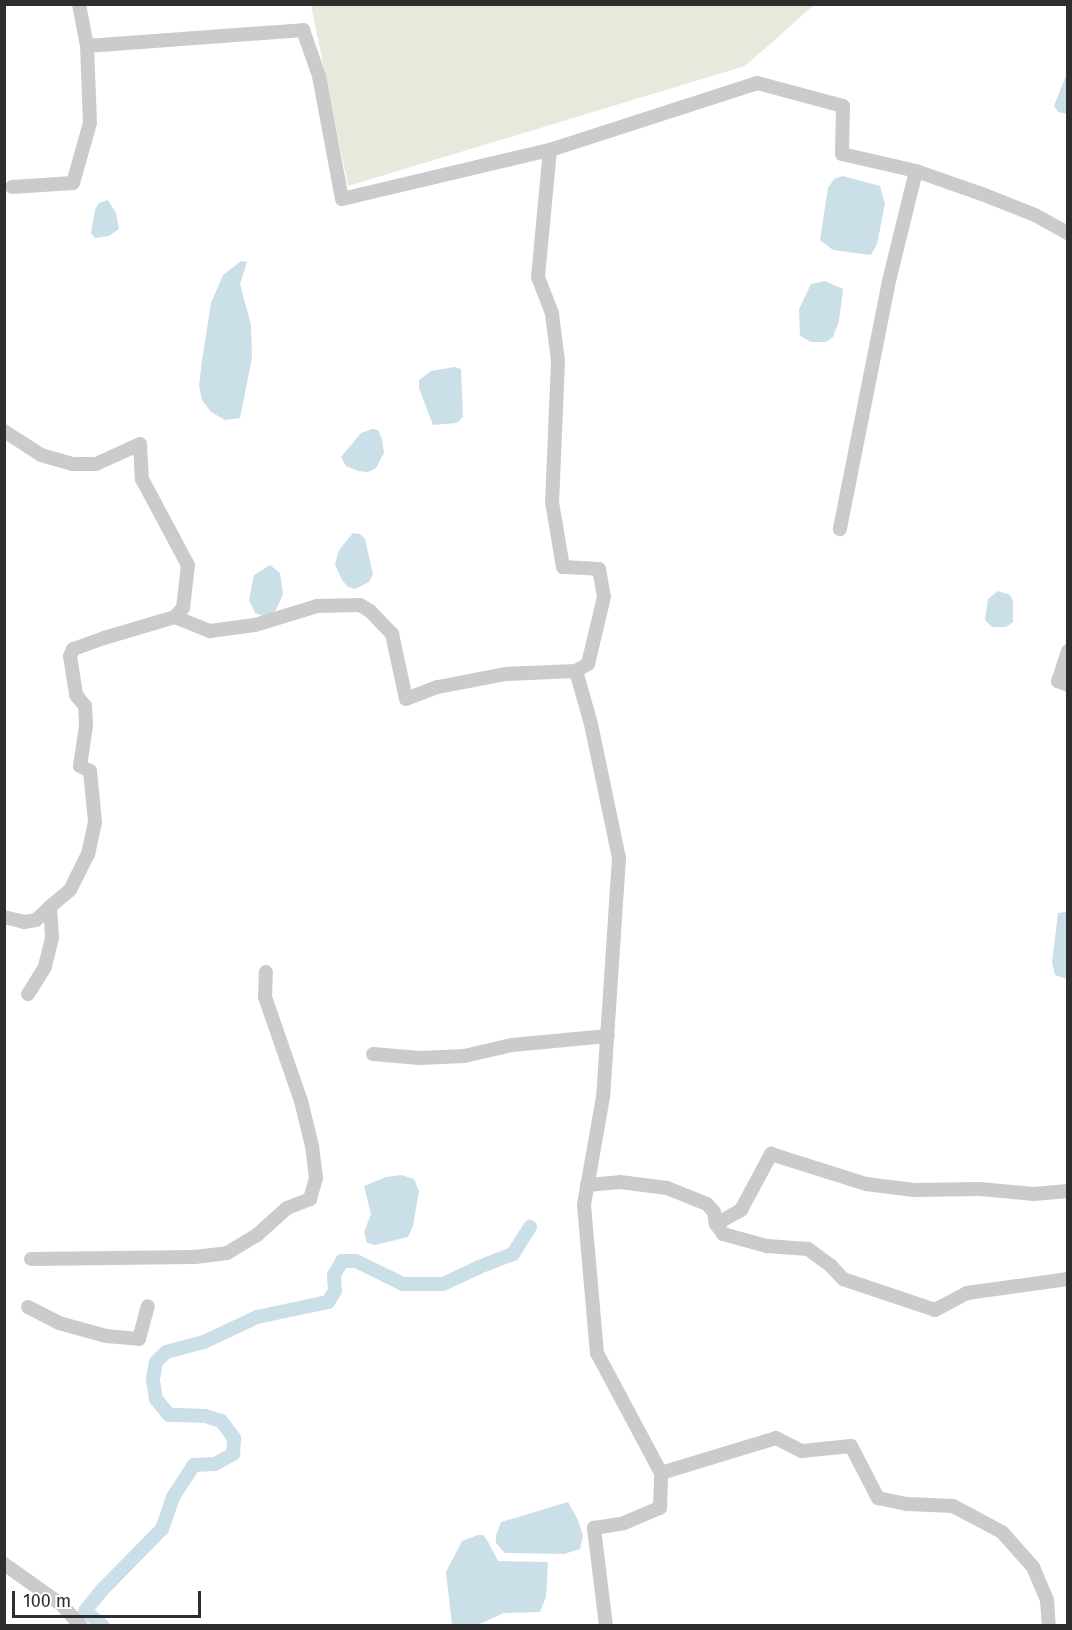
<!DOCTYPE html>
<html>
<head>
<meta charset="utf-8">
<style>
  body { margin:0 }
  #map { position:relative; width:1072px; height:1630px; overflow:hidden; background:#fff; font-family:"Fira Sans",sans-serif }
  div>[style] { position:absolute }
  .green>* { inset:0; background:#e5eadd }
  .water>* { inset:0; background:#cbdfe8 }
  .canal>* { height:14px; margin:-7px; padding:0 7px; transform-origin:7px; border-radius:7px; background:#cbdfe8 }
  .minor>* { height:14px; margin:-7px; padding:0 7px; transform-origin:7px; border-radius:7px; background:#cbcbcb }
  span { translate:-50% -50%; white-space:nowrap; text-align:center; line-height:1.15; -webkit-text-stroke:6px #fff; paint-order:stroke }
  .frame { position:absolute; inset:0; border:6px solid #2e2e2e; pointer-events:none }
  .scale { position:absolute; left:12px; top:1591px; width:189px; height:27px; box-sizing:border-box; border:3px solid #2e2e2e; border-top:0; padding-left:8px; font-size:18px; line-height:21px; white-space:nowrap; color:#2e2e2e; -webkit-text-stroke:4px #fff; paint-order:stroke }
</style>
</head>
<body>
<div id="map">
  <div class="green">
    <div style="clip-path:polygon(311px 5px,814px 5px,745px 66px,348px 186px)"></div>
  </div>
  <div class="water">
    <div style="clip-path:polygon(1067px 73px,1067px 114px,1058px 112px,1054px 106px)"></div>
    <div style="clip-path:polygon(843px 176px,880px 186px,885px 204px,877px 244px,871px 255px,833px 250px,820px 240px,828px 188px,834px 179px)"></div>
    <div style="clip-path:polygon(108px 200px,116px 213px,119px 229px,109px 236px,95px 238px,91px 233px,95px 210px,99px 203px)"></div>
    <div style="clip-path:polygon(241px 261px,247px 262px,240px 284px,251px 325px,252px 358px,240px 418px,225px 420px,211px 412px,202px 400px,199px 386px,202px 360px,211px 303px,223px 275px)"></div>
    <div style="clip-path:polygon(825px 281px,843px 289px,839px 321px,833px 337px,826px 342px,811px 342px,800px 336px,799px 309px,811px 284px)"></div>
    <div style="clip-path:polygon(454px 367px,461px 369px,463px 417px,457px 423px,433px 425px,419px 388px,419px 380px,431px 371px)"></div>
    <div style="clip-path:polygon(372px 429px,378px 430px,382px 439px,384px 453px,376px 468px,368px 472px,358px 471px,346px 466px,341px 457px,361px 433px)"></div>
    <div style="clip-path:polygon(353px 533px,360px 534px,365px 539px,373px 574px,369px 582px,355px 589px,348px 587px,342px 580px,335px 564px,339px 550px)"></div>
    <div style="clip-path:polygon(270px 565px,280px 573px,283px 594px,276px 610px,266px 617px,255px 613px,249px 600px,254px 575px)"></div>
    <div style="clip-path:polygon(998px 591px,1010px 595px,1013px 601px,1013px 622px,1006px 627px,992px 627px,985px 620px,988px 599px)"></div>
    <div style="clip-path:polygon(1067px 912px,1068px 912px,1067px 979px,1055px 975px,1052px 962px,1058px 913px)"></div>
    <div style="clip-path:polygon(401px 1175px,414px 1179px,419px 1191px,413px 1226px,408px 1237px,375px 1245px,367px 1243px,364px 1232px,371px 1214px,364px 1186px,386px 1177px)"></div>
    <div style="clip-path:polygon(568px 1502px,578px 1520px,583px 1536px,580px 1549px,564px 1554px,505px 1553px,496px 1543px,496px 1535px,501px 1522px)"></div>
    <div style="clip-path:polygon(478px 1535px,483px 1535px,487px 1540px,498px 1561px,548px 1562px,546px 1597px,540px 1612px,504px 1613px,477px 1625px,452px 1625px,446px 1572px,462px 1541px)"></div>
  </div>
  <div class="canal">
    <div style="left:103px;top:1626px;width:23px;rotate:-140deg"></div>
    <div style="left:85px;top:1611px;width:26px;rotate:-51deg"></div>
    <div style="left:101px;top:1591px;width:87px;rotate:-45.5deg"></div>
    <div style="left:162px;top:1529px;width:34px;rotate:-71deg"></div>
    <div style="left:173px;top:1497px;width:38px;rotate:-57deg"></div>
    <div style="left:194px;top:1465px;width:21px;rotate:-3deg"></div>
    <div style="left:215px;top:1464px;width:21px;rotate:-29deg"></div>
    <div style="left:233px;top:1454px;width:16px;rotate:-86deg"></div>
    <div style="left:234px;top:1438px;width:21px;rotate:-127deg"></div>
    <div style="left:221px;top:1421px;width:16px;rotate:-162deg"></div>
    <div style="left:206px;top:1416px;width:37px;rotate:-178deg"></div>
    <div style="left:169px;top:1415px;width:21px;rotate:-129deg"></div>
    <div style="left:156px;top:1399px;width:20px;rotate:-99deg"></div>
    <div style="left:153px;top:1379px;width:17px;rotate:-80deg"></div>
    <div style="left:156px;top:1362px;width:14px;rotate:-45deg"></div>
    <div style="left:166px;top:1352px;width:39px;rotate:-15deg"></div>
    <div style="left:204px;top:1342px;width:59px;rotate:-25.3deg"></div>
    <div style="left:257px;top:1317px;width:73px;rotate:-11.9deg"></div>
    <div style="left:328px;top:1302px;width:13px;rotate:-58deg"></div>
    <div style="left:335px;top:1291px;width:16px;rotate:-94deg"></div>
    <div style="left:334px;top:1275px;width:16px;rotate:-60deg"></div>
    <div style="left:342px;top:1261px;width:14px"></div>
    <div style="left:356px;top:1261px;width:52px;rotate:26.1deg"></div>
    <div style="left:403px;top:1284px;width:40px"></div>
    <div style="left:443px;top:1284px;width:40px;rotate:-25deg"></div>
    <div style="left:479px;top:1267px;width:36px;rotate:-21deg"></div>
    <div style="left:513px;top:1254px;width:32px;rotate:-58deg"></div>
  </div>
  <div class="minor">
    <div style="left:87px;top:46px;width:217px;rotate:-4.2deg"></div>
    <div style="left:303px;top:30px;width:49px;rotate:70.8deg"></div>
    <div style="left:319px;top:76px;width:125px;rotate:79.4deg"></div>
    <div style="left:342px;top:199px;width:214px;rotate:-13.3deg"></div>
    <div style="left:550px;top:150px;width:128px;rotate:95.4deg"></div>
    <div style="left:538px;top:277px;width:40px;rotate:69deg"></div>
    <div style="left:552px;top:314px;width:47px;rotate:82.7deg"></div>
    <div style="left:558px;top:361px;width:141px;rotate:92.4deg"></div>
    <div style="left:552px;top:502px;width:66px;rotate:80.4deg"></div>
    <div style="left:563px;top:567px;width:36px;rotate:3deg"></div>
    <div style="left:599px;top:569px;width:28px;rotate:80deg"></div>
    <div style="left:604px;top:597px;width:69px;rotate:103.4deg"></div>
    <div style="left:588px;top:664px;width:14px;rotate:150deg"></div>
    <div style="left:550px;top:150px;width:218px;rotate:-17.9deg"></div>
    <div style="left:757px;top:83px;width:89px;rotate:15deg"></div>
    <div style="left:843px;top:106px;width:48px;rotate:91.2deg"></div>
    <div style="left:842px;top:154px;width:76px;rotate:12.9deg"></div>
    <div style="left:916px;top:171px;width:113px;rotate:103.8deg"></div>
    <div style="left:889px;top:281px;width:253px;rotate:101.2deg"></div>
    <div style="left:916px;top:171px;width:70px;rotate:19.2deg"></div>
    <div style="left:982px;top:194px;width:57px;rotate:21.6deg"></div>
    <div style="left:1035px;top:215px;width:38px;rotate:29deg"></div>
    <div style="left:12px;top:187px;width:61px;rotate:-3.8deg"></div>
    <div style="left:73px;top:183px;width:62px;rotate:-74.2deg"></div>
    <div style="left:90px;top:123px;width:77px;rotate:-92.2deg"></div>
    <div style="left:87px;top:46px;width:43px;rotate:-100.8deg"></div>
    <div style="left:4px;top:431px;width:44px;rotate:33deg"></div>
    <div style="left:41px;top:455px;width:32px;rotate:16deg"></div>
    <div style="left:72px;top:464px;width:24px"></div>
    <div style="left:96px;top:464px;width:48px;rotate:-24.4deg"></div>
    <div style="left:140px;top:444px;width:35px;rotate:87deg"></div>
    <div style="left:142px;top:479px;width:98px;rotate:61.9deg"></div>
    <div style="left:188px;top:565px;width:43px;rotate:96.6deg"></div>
    <div style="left:183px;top:608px;width:12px;rotate:132deg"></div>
    <div style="left:175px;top:617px;width:74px;rotate:163.5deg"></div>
    <div style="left:104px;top:638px;width:33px;rotate:160deg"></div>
    <div style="left:73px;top:649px;width:8px;rotate:113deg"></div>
    <div style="left:70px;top:656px;width:39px;rotate:81deg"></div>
    <div style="left:76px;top:695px;width:14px;rotate:51deg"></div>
    <div style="left:85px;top:706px;width:20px;rotate:87deg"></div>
    <div style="left:86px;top:726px;width:40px;rotate:98.5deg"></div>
    <div style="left:80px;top:766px;width:11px;rotate:27deg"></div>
    <div style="left:90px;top:771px;width:51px;rotate:84.4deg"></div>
    <div style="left:95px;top:822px;width:33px;rotate:102deg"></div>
    <div style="left:88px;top:854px;width:40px;rotate:116.6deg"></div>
    <div style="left:70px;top:890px;width:26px;rotate:140deg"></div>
    <div style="left:50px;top:907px;width:31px;rotate:86deg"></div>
    <div style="left:52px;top:938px;width:30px;rotate:104deg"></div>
    <div style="left:45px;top:967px;width:32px;rotate:122deg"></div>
    <div style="left:175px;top:617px;width:38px;rotate:22deg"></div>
    <div style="left:210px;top:631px;width:45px;rotate:-7.6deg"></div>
    <div style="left:255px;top:625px;width:65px;rotate:-17deg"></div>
    <div style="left:317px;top:606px;width:43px;rotate:-1.3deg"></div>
    <div style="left:360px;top:605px;width:12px;rotate:31deg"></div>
    <div style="left:370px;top:611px;width:32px;rotate:46deg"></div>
    <div style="left:392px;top:634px;width:66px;rotate:77.8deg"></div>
    <div style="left:406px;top:699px;width:34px;rotate:-21deg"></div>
    <div style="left:438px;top:687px;width:68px;rotate:-11deg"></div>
    <div style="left:505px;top:674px;width:71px;rotate:-2.4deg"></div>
    <div style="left:576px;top:671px;width:55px;rotate:74.2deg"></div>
    <div style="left:591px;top:724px;width:137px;rotate:78.2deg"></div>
    <div style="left:619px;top:858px;width:240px;rotate:93.8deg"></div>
    <div style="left:603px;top:1097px;width:110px;rotate:100deg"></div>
    <div style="left:584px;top:1205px;width:149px;rotate:85deg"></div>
    <div style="left:597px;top:1353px;width:136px;rotate:61.9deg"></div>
    <div style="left:661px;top:1473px;width:120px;rotate:-16.9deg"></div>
    <div style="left:776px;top:1438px;width:29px;rotate:27deg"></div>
    <div style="left:802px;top:1451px;width:49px;rotate:-5.8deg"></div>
    <div style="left:851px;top:1446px;width:59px;rotate:62.6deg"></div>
    <div style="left:878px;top:1498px;width:30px;rotate:12deg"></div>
    <div style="left:907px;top:1504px;width:46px;rotate:2.5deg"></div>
    <div style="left:953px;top:1506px;width:55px;rotate:28deg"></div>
    <div style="left:1002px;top:1532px;width:47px;rotate:48.5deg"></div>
    <div style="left:1033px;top:1567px;width:36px;rotate:67deg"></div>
    <div style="left:1047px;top:1600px;width:26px;rotate:86deg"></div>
    <div style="left:1068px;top:651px;width:32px;rotate:108deg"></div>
    <div style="left:1058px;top:681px;width:11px;rotate:22deg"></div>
    <div style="left:4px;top:917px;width:21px;rotate:14deg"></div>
    <div style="left:24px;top:922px;width:12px;rotate:-9deg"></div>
    <div style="left:36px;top:920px;width:19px;rotate:-43deg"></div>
    <div style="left:373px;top:1054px;width:47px;rotate:4.9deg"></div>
    <div style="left:420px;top:1058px;width:44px;rotate:-2.6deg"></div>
    <div style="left:464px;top:1056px;width:49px;rotate:-12.9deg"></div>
    <div style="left:512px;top:1045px;width:96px;rotate:-5.4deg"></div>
    <div style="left:587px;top:1185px;width:33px;rotate:-5deg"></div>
    <div style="left:620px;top:1182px;width:47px;rotate:7.3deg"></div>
    <div style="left:667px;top:1188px;width:43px;rotate:21.8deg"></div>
    <div style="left:707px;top:1204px;width:11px;rotate:49deg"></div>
    <div style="left:714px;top:1212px;width:12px;rotate:81deg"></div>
    <div style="left:716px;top:1224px;width:12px;rotate:55deg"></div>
    <div style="left:723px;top:1234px;width:46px;rotate:15.3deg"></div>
    <div style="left:767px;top:1246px;width:41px;rotate:4.2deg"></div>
    <div style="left:808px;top:1249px;width:29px;rotate:36deg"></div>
    <div style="left:831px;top:1266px;width:18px;rotate:47deg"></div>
    <div style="left:843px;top:1279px;width:97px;rotate:18.6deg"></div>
    <div style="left:935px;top:1310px;width:36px;rotate:-28deg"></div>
    <div style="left:967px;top:1293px;width:102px;rotate:-7.9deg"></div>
    <div style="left:716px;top:1224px;width:29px;rotate:-29deg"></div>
    <div style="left:741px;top:1210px;width:64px;rotate:-61.8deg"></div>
    <div style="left:771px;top:1154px;width:100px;rotate:17.5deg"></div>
    <div style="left:866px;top:1184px;width:48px;rotate:7.1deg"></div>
    <div style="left:914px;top:1190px;width:66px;rotate:-0.9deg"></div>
    <div style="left:980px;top:1189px;width:54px;rotate:5.3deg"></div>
    <div style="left:1034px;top:1194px;width:34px;rotate:-5deg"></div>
    <div style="left:31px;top:1259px;width:164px;rotate:-0.7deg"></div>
    <div style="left:195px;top:1257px;width:32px;rotate:-7deg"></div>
    <div style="left:227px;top:1253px;width:35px;rotate:-31deg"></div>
    <div style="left:257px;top:1235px;width:40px;rotate:-42deg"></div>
    <div style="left:287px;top:1208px;width:25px;rotate:-21deg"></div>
    <div style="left:310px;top:1199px;width:22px;rotate:-74deg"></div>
    <div style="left:316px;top:1178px;width:32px;rotate:-97deg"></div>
    <div style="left:312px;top:1146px;width:46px;rotate:-103.7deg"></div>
    <div style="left:301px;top:1101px;width:110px;rotate:-109.1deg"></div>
    <div style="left:265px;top:997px;width:25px;rotate:-88deg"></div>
    <div style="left:28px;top:1307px;width:35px;rotate:27deg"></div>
    <div style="left:59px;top:1323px;width:49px;rotate:15.5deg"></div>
    <div style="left:106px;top:1336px;width:33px;rotate:5deg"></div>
    <div style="left:139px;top:1339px;width:34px;rotate:-75deg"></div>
    <div style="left:4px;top:1564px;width:71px;rotate:35.3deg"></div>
    <div style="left:62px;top:1605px;width:28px;rotate:48deg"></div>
    <div style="left:606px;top:1626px;width:99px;rotate:-97deg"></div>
    <div style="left:594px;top:1528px;width:30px;rotate:-9deg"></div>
    <div style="left:624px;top:1523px;width:39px;rotate:-23deg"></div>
    <div style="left:660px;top:1508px;width:35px;rotate:-88deg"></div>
  </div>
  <div class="frame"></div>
  <div class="scale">100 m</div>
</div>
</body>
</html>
